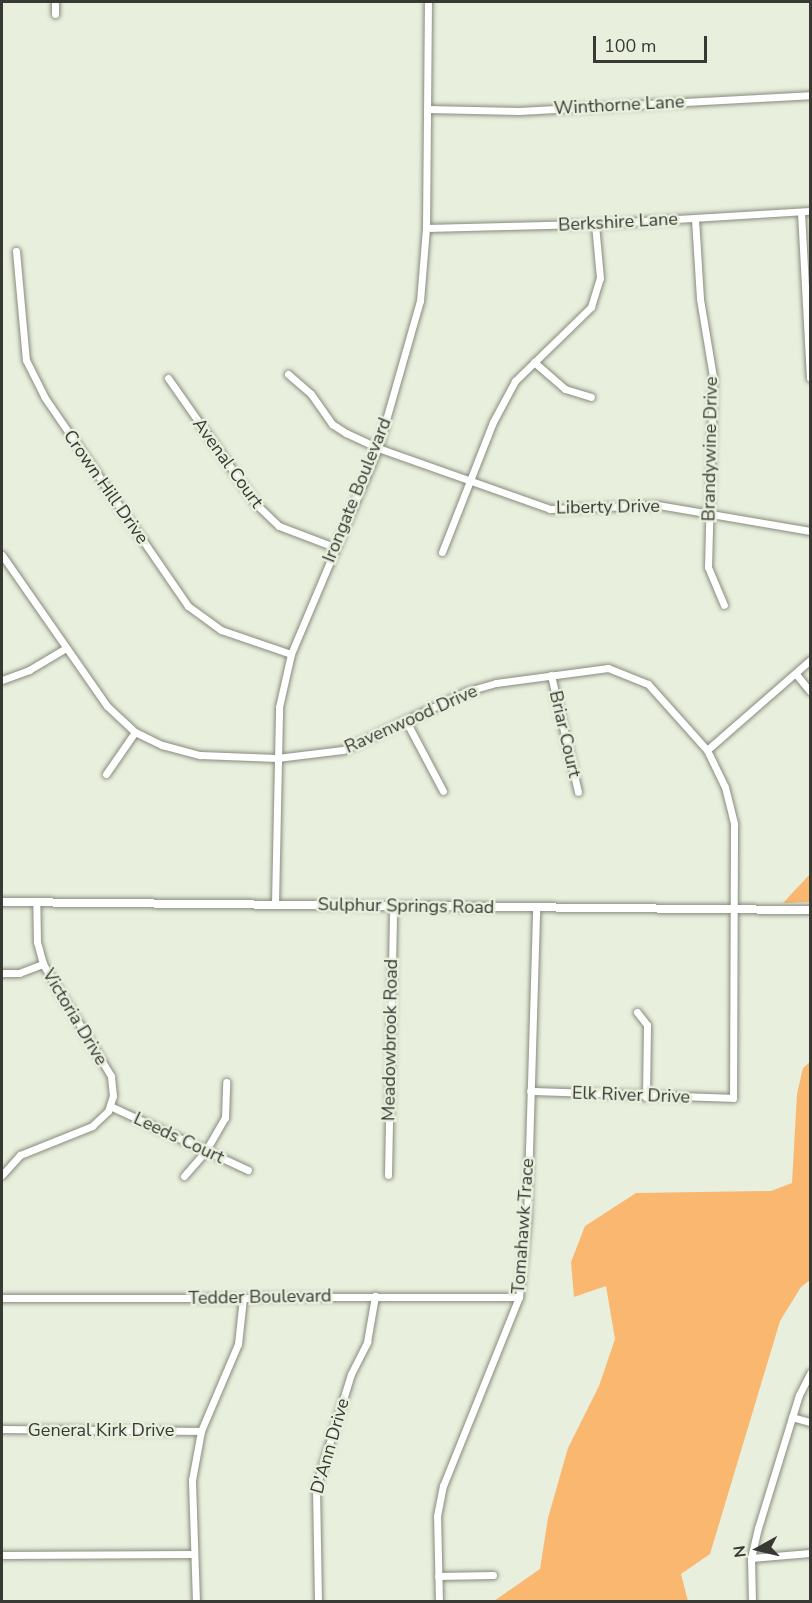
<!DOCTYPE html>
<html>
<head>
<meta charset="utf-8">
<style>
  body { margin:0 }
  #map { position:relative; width:812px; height:1603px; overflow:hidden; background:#e8efdd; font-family:"Nunito Sans",sans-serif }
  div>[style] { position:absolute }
  .green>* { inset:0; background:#f9b770 }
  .roads { filter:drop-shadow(0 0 2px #868c7c) drop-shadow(0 0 2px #868c7c) }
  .minor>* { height:7px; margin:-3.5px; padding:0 3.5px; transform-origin:3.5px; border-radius:3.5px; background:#fff }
  .tertiary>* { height:8px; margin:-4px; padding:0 4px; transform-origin:4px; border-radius:4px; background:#fff }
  span { translate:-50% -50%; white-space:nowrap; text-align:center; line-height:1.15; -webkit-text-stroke:5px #e8efdd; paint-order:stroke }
  .street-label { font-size:18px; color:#373932 }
  .frame { position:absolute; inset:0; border:3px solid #373932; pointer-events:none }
  .north { position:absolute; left:728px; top:1519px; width:60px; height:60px; -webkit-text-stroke:4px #e8efdd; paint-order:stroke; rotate:262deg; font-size:16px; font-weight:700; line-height:24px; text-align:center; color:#373932 }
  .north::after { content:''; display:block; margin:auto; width:21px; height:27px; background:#373932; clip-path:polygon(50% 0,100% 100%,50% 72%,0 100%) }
  .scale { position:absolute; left:593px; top:36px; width:114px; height:27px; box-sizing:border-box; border:3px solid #373932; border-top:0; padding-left:8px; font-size:18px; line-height:21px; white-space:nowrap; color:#373932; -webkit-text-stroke:4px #e8efdd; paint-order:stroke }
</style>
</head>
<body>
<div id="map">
  <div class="green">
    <div style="clip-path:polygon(810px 874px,810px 902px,783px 903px)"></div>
    <div style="clip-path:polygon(810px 1062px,810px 1280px,801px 1287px,780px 1321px,710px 1554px,681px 1574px,688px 1601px,494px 1601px,540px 1569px,548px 1518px,568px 1448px,599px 1386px,615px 1339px,606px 1286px,574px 1297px,571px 1262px,585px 1226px,636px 1193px,771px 1191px,792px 1183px,797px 1094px,803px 1068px)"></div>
  </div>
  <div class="roads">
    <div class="minor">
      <div style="left:55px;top:14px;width:12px;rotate:-90deg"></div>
      <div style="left:427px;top:109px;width:92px;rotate:1.2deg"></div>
      <div style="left:519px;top:111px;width:291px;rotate:-3.1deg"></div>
      <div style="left:801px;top:212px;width:166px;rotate:86.9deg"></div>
      <div style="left:695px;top:219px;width:80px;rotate:86.4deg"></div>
      <div style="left:700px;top:299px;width:79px;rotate:80.5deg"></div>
      <div style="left:713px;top:377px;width:190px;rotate:91.5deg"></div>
      <div style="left:708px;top:567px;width:41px;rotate:67.2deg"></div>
      <div style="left:426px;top:228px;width:169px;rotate:-1.4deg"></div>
      <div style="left:595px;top:224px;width:215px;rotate:-3.5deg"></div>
      <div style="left:16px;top:251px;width:109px;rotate:84.8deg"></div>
      <div style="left:26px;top:360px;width:42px;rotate:63.4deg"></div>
      <div style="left:45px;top:398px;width:252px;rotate:55.5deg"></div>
      <div style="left:188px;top:606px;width:41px;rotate:36deg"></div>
      <div style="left:221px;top:630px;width:74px;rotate:18.9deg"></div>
      <div style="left:534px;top:362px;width:41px;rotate:41.1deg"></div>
      <div style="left:565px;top:389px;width:27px;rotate:17deg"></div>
      <div style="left:288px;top:374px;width:30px;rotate:41deg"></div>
      <div style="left:311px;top:394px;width:37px;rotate:55deg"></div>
      <div style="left:332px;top:424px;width:17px;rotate:33deg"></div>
      <div style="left:346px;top:433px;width:35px;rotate:25deg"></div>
      <div style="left:378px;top:448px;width:182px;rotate:19.5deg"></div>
      <div style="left:550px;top:509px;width:108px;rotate:-2.1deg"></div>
      <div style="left:658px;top:505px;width:154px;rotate:9.7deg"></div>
      <div style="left:168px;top:378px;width:155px;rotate:55deg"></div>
      <div style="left:257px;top:505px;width:30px;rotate:44deg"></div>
      <div style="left:279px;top:526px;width:59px;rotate:20.9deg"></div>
      <div style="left:442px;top:552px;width:140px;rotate:-68.6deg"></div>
      <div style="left:493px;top:422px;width:47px;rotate:-61.8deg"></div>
      <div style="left:515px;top:381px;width:106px;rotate:-44.2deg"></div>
      <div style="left:591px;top:307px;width:30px;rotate:-73deg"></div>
      <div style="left:600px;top:278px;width:54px;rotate:-95.3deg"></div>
      <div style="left:2px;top:555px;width:184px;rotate:55.2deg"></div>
      <div style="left:107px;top:706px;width:38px;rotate:43deg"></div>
      <div style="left:135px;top:732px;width:30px;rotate:26deg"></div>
      <div style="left:162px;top:745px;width:39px;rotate:15deg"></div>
      <div style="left:200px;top:755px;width:77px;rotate:2.2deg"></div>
      <div style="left:277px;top:758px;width:66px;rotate:-6.9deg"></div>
      <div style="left:343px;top:750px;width:138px;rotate:-25.3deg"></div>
      <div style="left:468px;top:691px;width:29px;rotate:-16deg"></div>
      <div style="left:496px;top:683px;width:113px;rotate:-7.6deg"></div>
      <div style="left:608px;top:668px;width:43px;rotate:21.8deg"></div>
      <div style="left:648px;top:684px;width:89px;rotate:48.2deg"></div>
      <div style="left:707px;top:750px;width:41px;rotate:64.1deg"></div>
      <div style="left:725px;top:787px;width:38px;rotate:76deg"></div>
      <div style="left:734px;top:824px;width:274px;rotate:90.2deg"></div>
      <div style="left:733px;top:1098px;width:203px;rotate:-178deg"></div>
      <div style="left:796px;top:674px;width:22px;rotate:51deg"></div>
      <div style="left:551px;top:675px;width:120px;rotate:77deg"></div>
      <div style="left:2px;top:680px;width:29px;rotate:-20deg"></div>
      <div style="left:29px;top:670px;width:43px;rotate:-30.7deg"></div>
      <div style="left:406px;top:721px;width:79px;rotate:62.1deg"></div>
      <div style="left:707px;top:750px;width:137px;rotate:-41.1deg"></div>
      <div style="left:106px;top:774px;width:51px;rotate:-55.4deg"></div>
      <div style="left:275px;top:904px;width:197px;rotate:-88.8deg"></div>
      <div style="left:279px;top:707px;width:54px;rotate:-77.2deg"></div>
      <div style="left:291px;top:654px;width:224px;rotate:-67.1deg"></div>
      <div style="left:378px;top:448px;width:153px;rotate:-74.1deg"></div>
      <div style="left:420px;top:301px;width:73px;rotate:-85.3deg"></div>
      <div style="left:426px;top:228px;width:226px;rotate:-89.5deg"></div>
      <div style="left:2px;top:973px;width:17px"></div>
      <div style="left:19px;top:973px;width:26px;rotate:-21deg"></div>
      <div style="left:637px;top:1012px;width:16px;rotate:52deg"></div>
      <div style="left:647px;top:1025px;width:72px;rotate:90.8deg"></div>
      <div style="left:110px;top:1106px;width:152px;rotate:24.9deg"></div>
      <div style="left:2px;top:1175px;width:27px;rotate:-48deg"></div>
      <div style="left:20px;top:1155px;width:78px;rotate:-21.9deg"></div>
      <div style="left:92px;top:1126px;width:22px;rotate:-43deg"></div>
      <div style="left:108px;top:1111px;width:16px;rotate:-72deg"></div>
      <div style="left:113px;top:1096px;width:20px;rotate:-96deg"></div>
      <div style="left:111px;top:1076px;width:131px;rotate:-121.3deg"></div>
      <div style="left:43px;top:964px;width:23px;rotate:-105deg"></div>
      <div style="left:37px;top:942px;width:39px;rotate:-91deg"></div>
      <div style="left:388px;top:1175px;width:270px;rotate:-88.9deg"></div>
      <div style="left:184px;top:1176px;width:32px;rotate:-49deg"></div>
      <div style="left:205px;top:1152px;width:39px;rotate:-60deg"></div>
      <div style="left:225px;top:1118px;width:36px;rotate:-88deg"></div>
      <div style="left:2px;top:1298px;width:517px;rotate:-0.11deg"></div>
      <div style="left:792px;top:1417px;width:19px;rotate:16deg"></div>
      <div style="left:2px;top:1429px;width:199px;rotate:0.6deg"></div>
      <div style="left:2px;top:1555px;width:191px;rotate:-0.3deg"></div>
      <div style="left:751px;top:1558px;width:59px;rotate:-4.8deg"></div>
      <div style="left:438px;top:1576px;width:55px;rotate:-1deg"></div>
      <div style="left:196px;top:1602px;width:122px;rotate:-91.9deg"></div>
      <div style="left:192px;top:1480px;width:50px;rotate:-79.6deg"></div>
      <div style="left:201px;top:1431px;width:95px;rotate:-67deg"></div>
      <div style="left:238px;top:1344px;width:46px;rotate:-83.8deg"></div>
      <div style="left:318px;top:1602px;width:115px;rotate:-91deg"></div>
      <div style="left:316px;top:1487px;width:118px;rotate:-72.8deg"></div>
      <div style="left:351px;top:1374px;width:36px;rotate:-63deg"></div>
      <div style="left:367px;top:1342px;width:47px;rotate:-80.1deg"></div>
      <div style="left:439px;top:1602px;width:86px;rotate:-91.3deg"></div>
      <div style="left:437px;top:1516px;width:31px;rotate:-79deg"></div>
      <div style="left:443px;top:1486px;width:204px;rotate:-68.1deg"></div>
      <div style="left:519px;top:1297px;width:79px;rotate:-84.2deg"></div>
      <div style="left:527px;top:1218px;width:311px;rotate:-88.3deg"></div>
      <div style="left:752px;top:1602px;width:44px;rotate:-91.3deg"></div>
      <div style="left:751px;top:1558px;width:31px;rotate:-77deg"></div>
      <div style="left:758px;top:1528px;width:139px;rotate:-72.9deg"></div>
      <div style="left:799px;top:1395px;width:25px;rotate:-63deg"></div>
    </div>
    <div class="tertiary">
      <div style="left:2px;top:902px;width:808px;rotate:0.57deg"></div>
    </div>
  </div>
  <div class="street-label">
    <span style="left:619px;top:105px;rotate:-3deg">Winthorne Lane</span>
    <span style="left:618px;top:222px;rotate:-3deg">Berkshire Lane</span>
    <span style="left:710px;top:449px;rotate:-89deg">Brandywine Drive</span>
    <span style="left:228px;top:463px;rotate:54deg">Avenal Court</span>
    <span style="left:106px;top:487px;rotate:55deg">Crown Hill Drive</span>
    <span style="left:357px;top:490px;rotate:-68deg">Irongate Boulevard</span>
    <span style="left:608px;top:507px;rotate:-1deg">Liberty Drive</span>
    <span style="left:411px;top:719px;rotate:-24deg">Ravenwood Drive</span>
    <span style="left:565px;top:734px;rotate:77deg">Briar Court</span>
    <span style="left:406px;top:906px;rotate:1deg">Sulphur Springs Road</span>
    <span style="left:75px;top:1017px;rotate:59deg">Victoria Drive</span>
    <span style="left:390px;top:1040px;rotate:-89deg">Meadowbrook Road</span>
    <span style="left:631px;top:1095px;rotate:2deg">Elk River Drive</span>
    <span style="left:179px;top:1138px;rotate:25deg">Leeds Court</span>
    <span style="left:523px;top:1226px;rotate:-86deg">Tomahawk Trace</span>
    <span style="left:260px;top:1297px;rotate:-1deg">Tedder Boulevard</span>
    <span style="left:101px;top:1430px">General Kirk Drive</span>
    <span style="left:330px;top:1446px;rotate:-74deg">D'Ann Drive</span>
  </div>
  <div class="frame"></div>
  <div class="north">N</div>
  <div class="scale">100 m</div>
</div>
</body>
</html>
